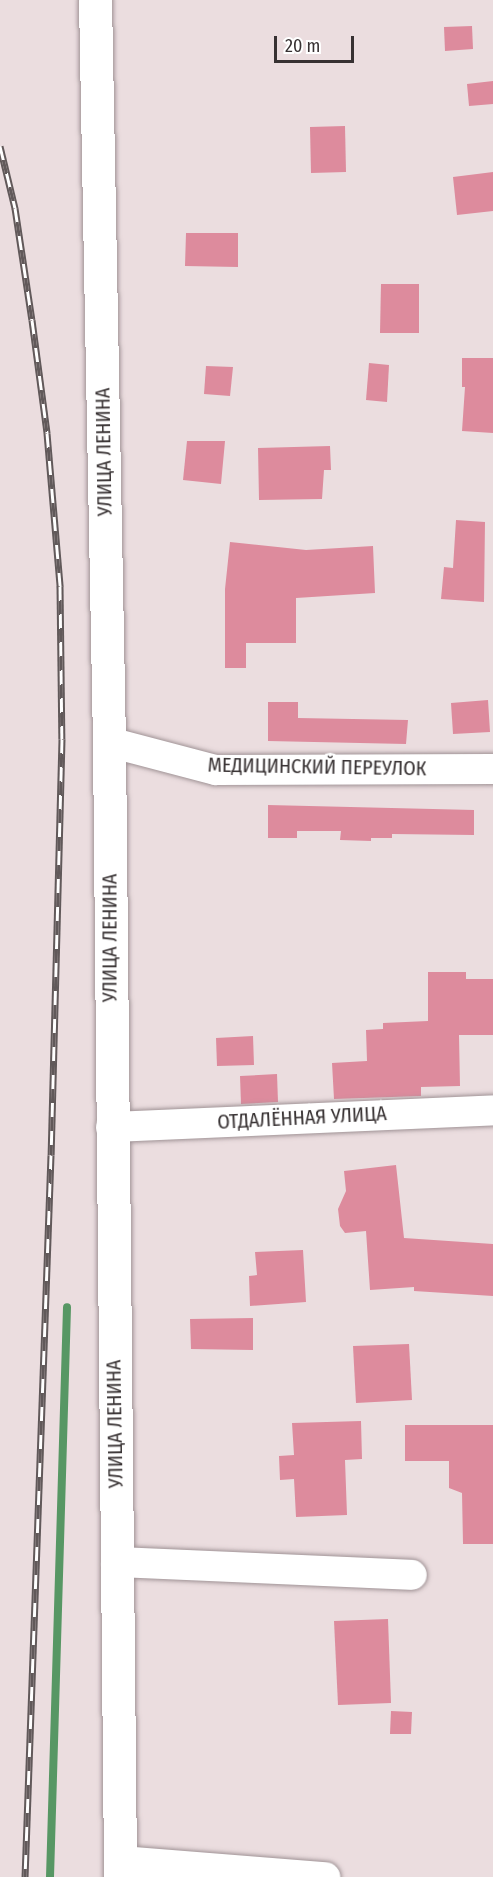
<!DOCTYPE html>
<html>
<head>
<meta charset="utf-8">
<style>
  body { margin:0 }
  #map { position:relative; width:493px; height:1877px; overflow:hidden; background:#ebdddf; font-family:"Fira Sans Condensed",sans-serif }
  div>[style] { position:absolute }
  .stream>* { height:8px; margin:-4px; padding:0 4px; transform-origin:4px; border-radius:4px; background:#579764 }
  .building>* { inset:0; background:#dd8b9d }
  .roads { filter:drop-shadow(0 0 2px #a09396) drop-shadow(0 0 2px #a09396) }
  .minor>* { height:30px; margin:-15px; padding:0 15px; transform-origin:15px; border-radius:15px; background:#fff }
  .major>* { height:33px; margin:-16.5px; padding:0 16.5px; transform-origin:16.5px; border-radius:16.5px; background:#fff }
  .rail>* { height:7px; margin-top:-3.5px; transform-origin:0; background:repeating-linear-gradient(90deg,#fff 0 14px,#61595a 0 28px); box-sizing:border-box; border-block:2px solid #61595a }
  span { translate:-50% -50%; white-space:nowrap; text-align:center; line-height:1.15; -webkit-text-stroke:4.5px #fff; paint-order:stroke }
  .street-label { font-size:20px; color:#373132 }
  .scale { position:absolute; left:274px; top:36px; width:80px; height:27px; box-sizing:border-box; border:3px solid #373132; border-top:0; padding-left:8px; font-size:18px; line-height:21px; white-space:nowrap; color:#373132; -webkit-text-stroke:4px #fff; paint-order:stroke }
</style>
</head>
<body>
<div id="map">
  <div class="stream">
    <div style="left:50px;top:1877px;width:570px;rotate:-88.29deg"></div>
  </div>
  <div class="building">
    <div style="clip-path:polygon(472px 26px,473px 49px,445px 51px,444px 27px)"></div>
    <div style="clip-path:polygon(493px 81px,493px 104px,469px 106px,467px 84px)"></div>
    <div style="clip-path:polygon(345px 126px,346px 172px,311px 173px,310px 127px)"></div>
    <div style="clip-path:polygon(493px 172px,493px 211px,457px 215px,453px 177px)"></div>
    <div style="clip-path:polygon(186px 233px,238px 233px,238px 267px,185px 266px)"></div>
    <div style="clip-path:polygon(381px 284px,419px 284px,419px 333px,380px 333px)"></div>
    <div style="clip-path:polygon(462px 358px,493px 358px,493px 433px,462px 431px,465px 387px,462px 387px)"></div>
    <div style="clip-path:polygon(369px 363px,389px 365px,387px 402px,366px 400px)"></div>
    <div style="clip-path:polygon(206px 366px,233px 367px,230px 396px,204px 394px)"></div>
    <div style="clip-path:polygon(187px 441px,225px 441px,221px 484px,183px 480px)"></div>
    <div style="clip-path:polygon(330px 446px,331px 470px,324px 470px,322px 499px,259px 500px,258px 448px)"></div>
    <div style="clip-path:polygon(456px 520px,485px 522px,484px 602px,441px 599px,444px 567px,453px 568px)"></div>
    <div style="clip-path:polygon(230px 542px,306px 550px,373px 546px,375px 593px,296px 598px,296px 643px,246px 643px,246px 668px,225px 668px,225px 589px)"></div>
    <div style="clip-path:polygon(488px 700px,490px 732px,453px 734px,451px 703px)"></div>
    <div style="clip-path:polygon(268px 702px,298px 702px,298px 718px,408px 720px,406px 744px,268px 741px)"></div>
    <div style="clip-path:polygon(268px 805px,474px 810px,474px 835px,392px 834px,392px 838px,371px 838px,371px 841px,340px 840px,341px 831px,297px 831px,297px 838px,268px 838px)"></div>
    <div style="clip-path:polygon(428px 972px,466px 972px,466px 979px,493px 979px,493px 1035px,459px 1035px,460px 1086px,421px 1087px,421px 1096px,334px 1099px,332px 1063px,367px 1061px,366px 1030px,383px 1029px,383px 1023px,428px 1021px)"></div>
    <div style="clip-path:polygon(253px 1036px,254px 1065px,217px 1066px,216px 1038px)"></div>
    <div style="clip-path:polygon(277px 1074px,278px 1102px,241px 1104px,240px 1076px)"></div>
    <div style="clip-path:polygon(396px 1165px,404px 1238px,493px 1244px,493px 1296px,414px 1291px,414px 1287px,370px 1290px,366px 1231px,345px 1233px,340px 1226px,338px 1209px,346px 1191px,344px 1171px)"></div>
    <div style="clip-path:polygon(303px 1250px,306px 1302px,250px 1306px,249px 1276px,257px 1275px,255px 1252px)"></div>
    <div style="clip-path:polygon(253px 1318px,253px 1350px,191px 1349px,190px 1319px)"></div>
    <div style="clip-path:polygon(409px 1344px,412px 1400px,356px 1403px,353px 1346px)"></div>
    <div style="clip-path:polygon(361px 1421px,362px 1459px,345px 1460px,347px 1515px,296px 1517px,294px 1479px,280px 1480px,279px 1456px,294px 1455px,292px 1423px)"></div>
    <div style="clip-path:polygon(405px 1425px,493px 1425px,493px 1544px,463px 1544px,462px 1493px,449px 1488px,449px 1461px,405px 1461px)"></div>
    <div style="clip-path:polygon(388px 1619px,391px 1703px,338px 1705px,334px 1621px)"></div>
    <div style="clip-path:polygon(391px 1711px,412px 1712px,411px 1734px,390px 1734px)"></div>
  </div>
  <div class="roads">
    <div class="minor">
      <div style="left:109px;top:742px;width:111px;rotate:14.7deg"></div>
      <div style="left:216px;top:770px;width:277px;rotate:-0.2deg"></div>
      <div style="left:111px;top:1127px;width:382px;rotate:-2.5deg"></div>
      <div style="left:116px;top:1562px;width:296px;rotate:2.5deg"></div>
      <div style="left:120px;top:1861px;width:206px;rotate:4.5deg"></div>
    </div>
    <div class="major">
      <div style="left:95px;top:0;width:742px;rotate:88.92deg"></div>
      <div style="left:109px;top:742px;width:1135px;rotate:89.44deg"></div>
    </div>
  </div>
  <div class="rail">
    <div style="left:0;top:146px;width:64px;rotate:76.4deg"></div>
    <div style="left:15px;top:208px;width:113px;rotate:81.4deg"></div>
    <div style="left:32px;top:320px;width:114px;rotate:82.4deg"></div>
    <div style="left:47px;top:433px;width:154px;rotate:85.1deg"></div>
    <div style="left:60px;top:586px;width:153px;rotate:89.3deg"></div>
    <div style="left:62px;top:739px;width:416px;rotate:91.5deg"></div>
    <div style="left:51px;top:1155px;width:722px;rotate:92.06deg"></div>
  </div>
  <div class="street-label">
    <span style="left:104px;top:452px;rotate:-91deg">УЛИЦА ЛЕНИНА</span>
    <span style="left:317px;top:767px;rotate:1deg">МЕДИЦИНСКИЙ ПЕРЕУЛОК</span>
    <span style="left:110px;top:938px;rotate:-90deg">УЛИЦА ЛЕНИНА</span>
    <span style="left:302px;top:1118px;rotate:-3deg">ОТДАЛЁННАЯ УЛИЦА</span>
    <span style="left:115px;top:1424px;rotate:-91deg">УЛИЦА ЛЕНИНА</span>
  </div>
  <div class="scale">20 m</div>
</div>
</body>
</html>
